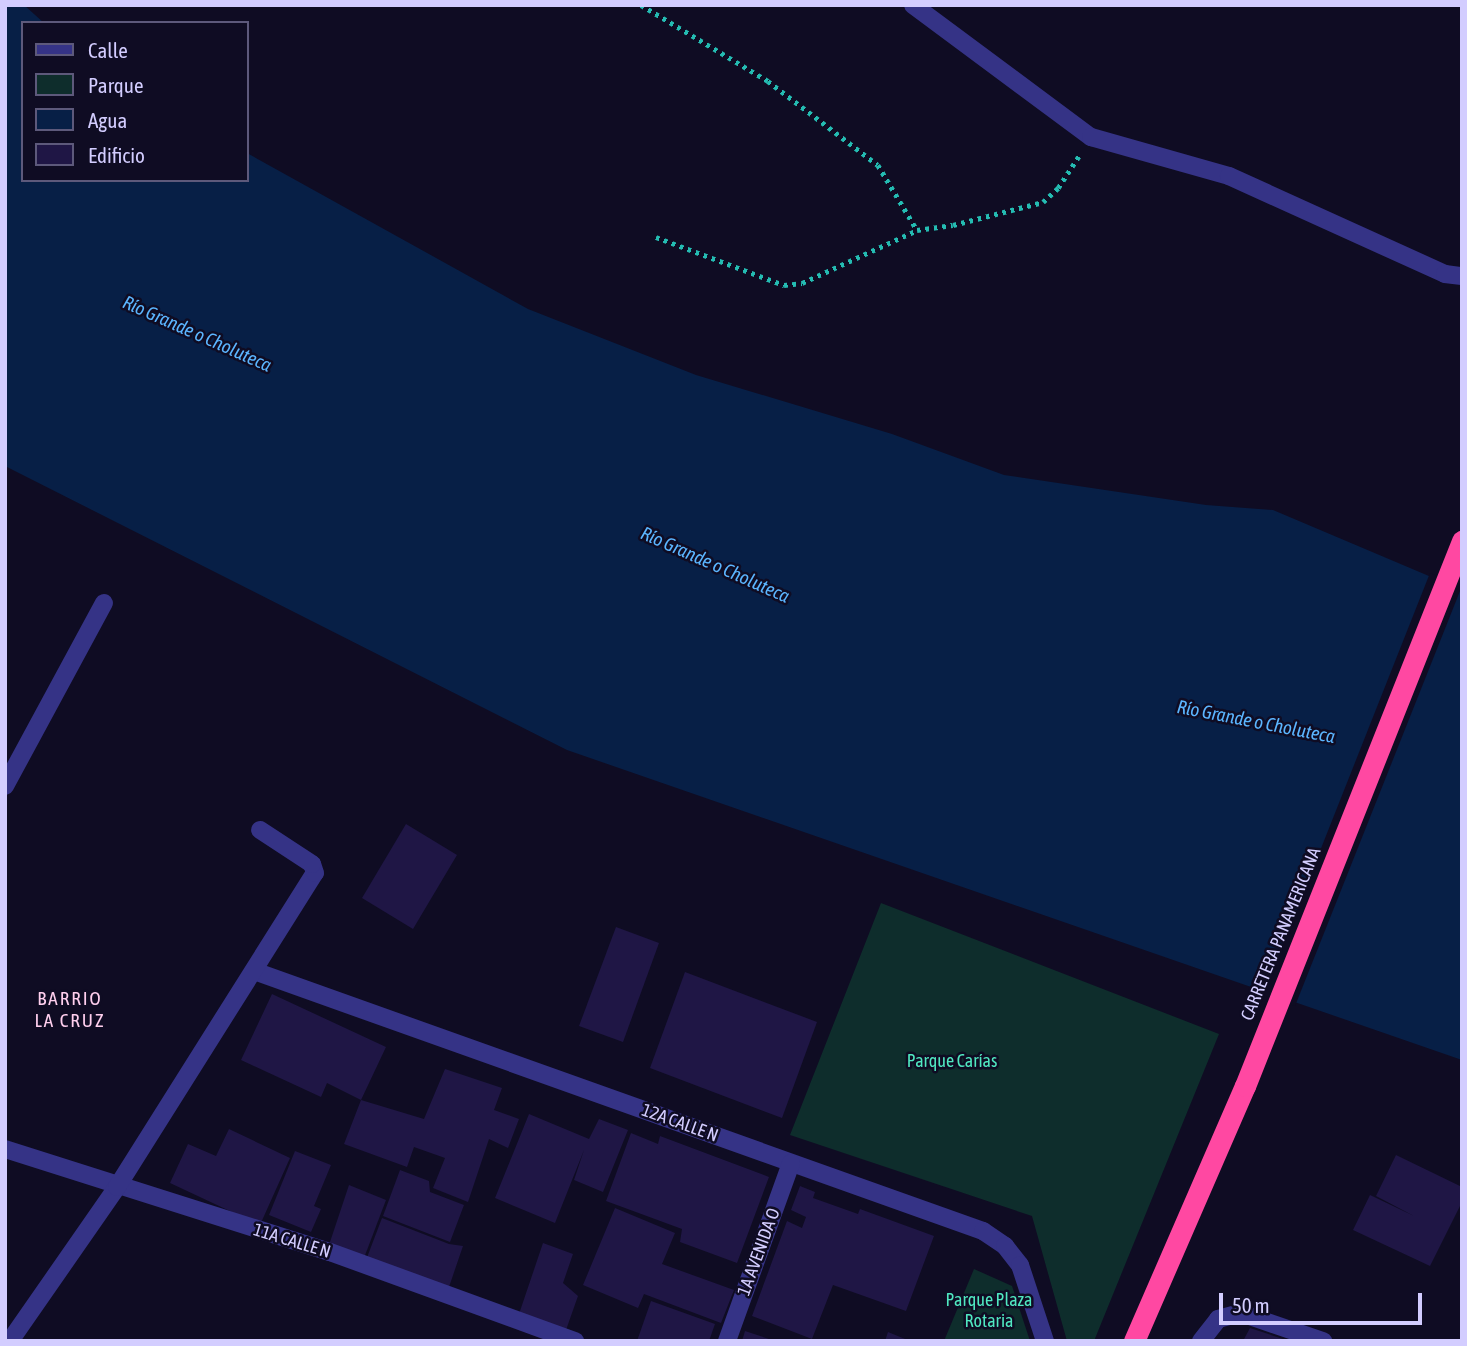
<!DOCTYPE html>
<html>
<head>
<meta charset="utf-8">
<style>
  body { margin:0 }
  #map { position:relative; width:1467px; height:1346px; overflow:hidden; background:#0f0c23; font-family:"Asap Condensed",sans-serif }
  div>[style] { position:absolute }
  .green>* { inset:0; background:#0e2d2c }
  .water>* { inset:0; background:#071f46 }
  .pier>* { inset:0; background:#0f0c23 }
  .building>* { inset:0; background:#1f1645 }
  .path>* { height:4.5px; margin-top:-2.25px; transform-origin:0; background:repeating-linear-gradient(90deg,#24bcb2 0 3.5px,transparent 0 8.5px) }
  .street>* { height:18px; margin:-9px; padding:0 9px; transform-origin:9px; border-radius:9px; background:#353386 }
  .highway>* { height:21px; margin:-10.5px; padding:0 10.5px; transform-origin:10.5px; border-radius:10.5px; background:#ff48a2 }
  span { translate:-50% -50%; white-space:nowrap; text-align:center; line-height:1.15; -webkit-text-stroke:5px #0f0c23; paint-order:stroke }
  .street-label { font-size:18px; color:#d3cdff }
  .park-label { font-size:18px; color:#50e8c1 }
  .water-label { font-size:19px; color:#5bb5ff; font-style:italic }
  .neighbourhood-label { font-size:19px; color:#ffcfee; letter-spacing:2px }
  .frame { position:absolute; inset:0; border:7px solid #d3cdff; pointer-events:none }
  .legend { position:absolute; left:21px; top:21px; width:228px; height:161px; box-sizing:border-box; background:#0f0c23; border:2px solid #5d597b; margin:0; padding:9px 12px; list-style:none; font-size:21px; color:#d3cdff }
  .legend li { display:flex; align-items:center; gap:14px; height:35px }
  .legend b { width:35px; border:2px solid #5d597b }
  .scale { position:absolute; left:1219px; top:1293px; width:203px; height:32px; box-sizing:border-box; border:4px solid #d3cdff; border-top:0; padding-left:9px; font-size:21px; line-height:24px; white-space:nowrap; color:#d3cdff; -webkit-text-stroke:5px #0f0c23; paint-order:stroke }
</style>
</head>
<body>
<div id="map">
  <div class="green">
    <div style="clip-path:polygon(881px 903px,1219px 1034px,1094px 1341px,1067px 1341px,1032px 1216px,790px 1135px)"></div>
    <div style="clip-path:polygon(974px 1269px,1012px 1286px,1030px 1341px,944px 1341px)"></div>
  </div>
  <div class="water">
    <div style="clip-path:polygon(5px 5px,24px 5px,44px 23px,23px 23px,23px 180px,247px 180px,247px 153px,528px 309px,696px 375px,892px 434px,1004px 475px,1206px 505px,1273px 510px,1462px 590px,1462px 1060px,567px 750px,5px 466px)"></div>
  </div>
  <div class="pier">
    <div style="clip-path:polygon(1430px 573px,1462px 586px,1295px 1006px,1263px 995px)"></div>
  </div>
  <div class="building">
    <div style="clip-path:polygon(406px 824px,457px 855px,413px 929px,362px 898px)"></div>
    <div style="clip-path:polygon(616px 927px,659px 943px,623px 1042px,579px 1026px)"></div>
    <div style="clip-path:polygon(685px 972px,817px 1022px,782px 1118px,650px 1068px)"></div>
    <div style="clip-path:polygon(272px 994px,386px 1047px,361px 1100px,327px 1083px,321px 1097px,241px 1060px)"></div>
    <div style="clip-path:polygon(445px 1069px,502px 1088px,494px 1110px,519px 1119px,508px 1148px,489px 1139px,468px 1202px,433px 1188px,445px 1158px,414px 1147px,407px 1167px,344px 1144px,361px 1100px,424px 1119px)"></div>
    <div style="clip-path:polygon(529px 1114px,589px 1139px,599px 1119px,628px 1130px,603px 1192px,574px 1180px,584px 1150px,555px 1223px,495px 1198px)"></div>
    <div style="clip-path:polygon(229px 1129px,290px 1158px,260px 1225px,170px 1183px,188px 1144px,216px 1156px)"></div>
    <div style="clip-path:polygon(631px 1133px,658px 1144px,660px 1136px,769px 1177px,737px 1263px,680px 1242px,682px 1229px,606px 1201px)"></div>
    <div style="clip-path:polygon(295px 1151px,331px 1165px,314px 1206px,321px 1209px,311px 1232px,269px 1215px)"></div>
    <div style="clip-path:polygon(1396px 1155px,1462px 1187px,1462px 1202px,1430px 1266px,1353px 1230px,1370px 1195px,1414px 1216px,1376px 1196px)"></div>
    <div style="clip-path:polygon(400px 1170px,429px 1181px,430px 1192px,464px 1205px,450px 1242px,383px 1216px)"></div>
    <div style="clip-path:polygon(349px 1185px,386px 1200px,364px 1258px,329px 1245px)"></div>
    <div style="clip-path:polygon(800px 1186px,815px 1192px,813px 1198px,858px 1214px,860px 1209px,934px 1236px,906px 1311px,833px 1285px,812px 1339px,752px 1316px,787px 1221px,802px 1228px,806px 1217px,791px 1210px)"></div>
    <div style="clip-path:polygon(615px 1208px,675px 1233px,662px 1264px,734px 1290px,721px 1323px,644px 1294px,638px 1308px,583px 1285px)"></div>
    <div style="clip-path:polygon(382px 1218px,449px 1244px,463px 1246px,449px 1287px,366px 1260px)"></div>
    <div style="clip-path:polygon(543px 1243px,573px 1254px,563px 1283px,578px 1296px,566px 1330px,519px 1314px)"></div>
    <div style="clip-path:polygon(651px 1301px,715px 1324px,709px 1341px,637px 1341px)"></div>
    <div style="clip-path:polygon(1250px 1328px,1286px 1340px,1286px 1341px,1243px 1341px)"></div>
    <div style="clip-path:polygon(745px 1331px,772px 1340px,772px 1341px,742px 1341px)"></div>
    <div style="clip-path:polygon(888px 1332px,910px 1341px,885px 1341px)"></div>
  </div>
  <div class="path">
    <div style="left:641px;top:5px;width:148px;rotate:30.9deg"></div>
    <div style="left:768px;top:81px;width:138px;rotate:37.4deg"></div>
    <div style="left:878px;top:165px;width:76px;rotate:59deg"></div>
    <div style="left:656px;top:237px;width:137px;rotate:20.6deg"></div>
    <div style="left:784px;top:285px;width:18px;rotate:-6deg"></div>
    <div style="left:802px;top:283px;width:127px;rotate:-24.7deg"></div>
    <div style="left:917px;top:230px;width:36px;rotate:-8deg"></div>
    <div style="left:953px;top:225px;width:93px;rotate:-14.3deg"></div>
    <div style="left:1043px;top:202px;width:21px;rotate:-43deg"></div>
    <div style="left:1058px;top:188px;width:38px;rotate:-57deg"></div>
  </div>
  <div class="street">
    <div style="left:913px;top:5px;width:222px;rotate:36.6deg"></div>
    <div style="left:1091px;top:137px;width:143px;rotate:15.8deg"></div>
    <div style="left:1229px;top:176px;width:237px;rotate:24.4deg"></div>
    <div style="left:1445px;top:274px;width:17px;rotate:7deg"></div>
    <div style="left:5px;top:786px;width:208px;rotate:-61.6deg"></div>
    <div style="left:254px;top:971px;width:774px;rotate:19.63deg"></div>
    <div style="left:983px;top:1231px;width:27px;rotate:34deg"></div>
    <div style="left:1005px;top:1246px;width:24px;rotate:52deg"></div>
    <div style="left:1020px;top:1265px;width:80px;rotate:71.8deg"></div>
    <div style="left:5px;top:1149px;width:341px;rotate:17.6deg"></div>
    <div style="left:330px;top:1252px;width:261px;rotate:20deg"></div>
    <div style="left:10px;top:1341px;width:188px;rotate:-55.2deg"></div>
    <div style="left:117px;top:1187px;width:371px;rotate:-57.8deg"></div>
    <div style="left:315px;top:873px;width:9px;rotate:-108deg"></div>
    <div style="left:312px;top:864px;width:62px;rotate:-146.8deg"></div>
    <div style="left:727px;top:1341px;width:189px;rotate:-70.2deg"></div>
    <div style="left:1201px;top:1341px;width:28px;rotate:-52deg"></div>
    <div style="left:1218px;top:1319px;width:24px;rotate:-15deg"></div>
    <div style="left:1241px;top:1313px;width:87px;rotate:18.9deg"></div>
  </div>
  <div class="highway">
    <div style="left:1134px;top:1341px;width:278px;rotate:-66.5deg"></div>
    <div style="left:1245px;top:1086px;width:587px;rotate:-68.29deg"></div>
  </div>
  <div class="street-label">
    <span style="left:1281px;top:934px;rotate:-68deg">CARRETERA PANAMERICANA</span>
    <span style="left:680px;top:1123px;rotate:20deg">12A CALLE N</span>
    <span style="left:292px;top:1241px;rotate:17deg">11A CALLE N</span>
    <span style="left:759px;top:1252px;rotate:-70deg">1A AVENIDA O</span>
  </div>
  <div class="park-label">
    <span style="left:952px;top:1061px">Parque Carías</span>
    <span style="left:989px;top:1311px">Parque Plaza<br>Rotaria</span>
  </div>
  <div class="water-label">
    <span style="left:197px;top:334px;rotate:24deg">Río Grande o Choluteca</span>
    <span style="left:715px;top:565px;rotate:24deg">Río Grande o Choluteca</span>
    <span style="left:1256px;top:722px;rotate:11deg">Río Grande o Choluteca</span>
  </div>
  <div class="neighbourhood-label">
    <span style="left:70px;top:1010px">BARRIO<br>LA CRUZ</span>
  </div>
  <div class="frame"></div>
  <ul class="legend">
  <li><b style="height:9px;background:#353386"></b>Calle</li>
  <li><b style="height:19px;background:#0e2d2c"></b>Parque</li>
  <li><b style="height:19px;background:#071f46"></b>Agua</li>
  <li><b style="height:19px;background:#1f1645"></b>Edificio</li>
  </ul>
  <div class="scale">50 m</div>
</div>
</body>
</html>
